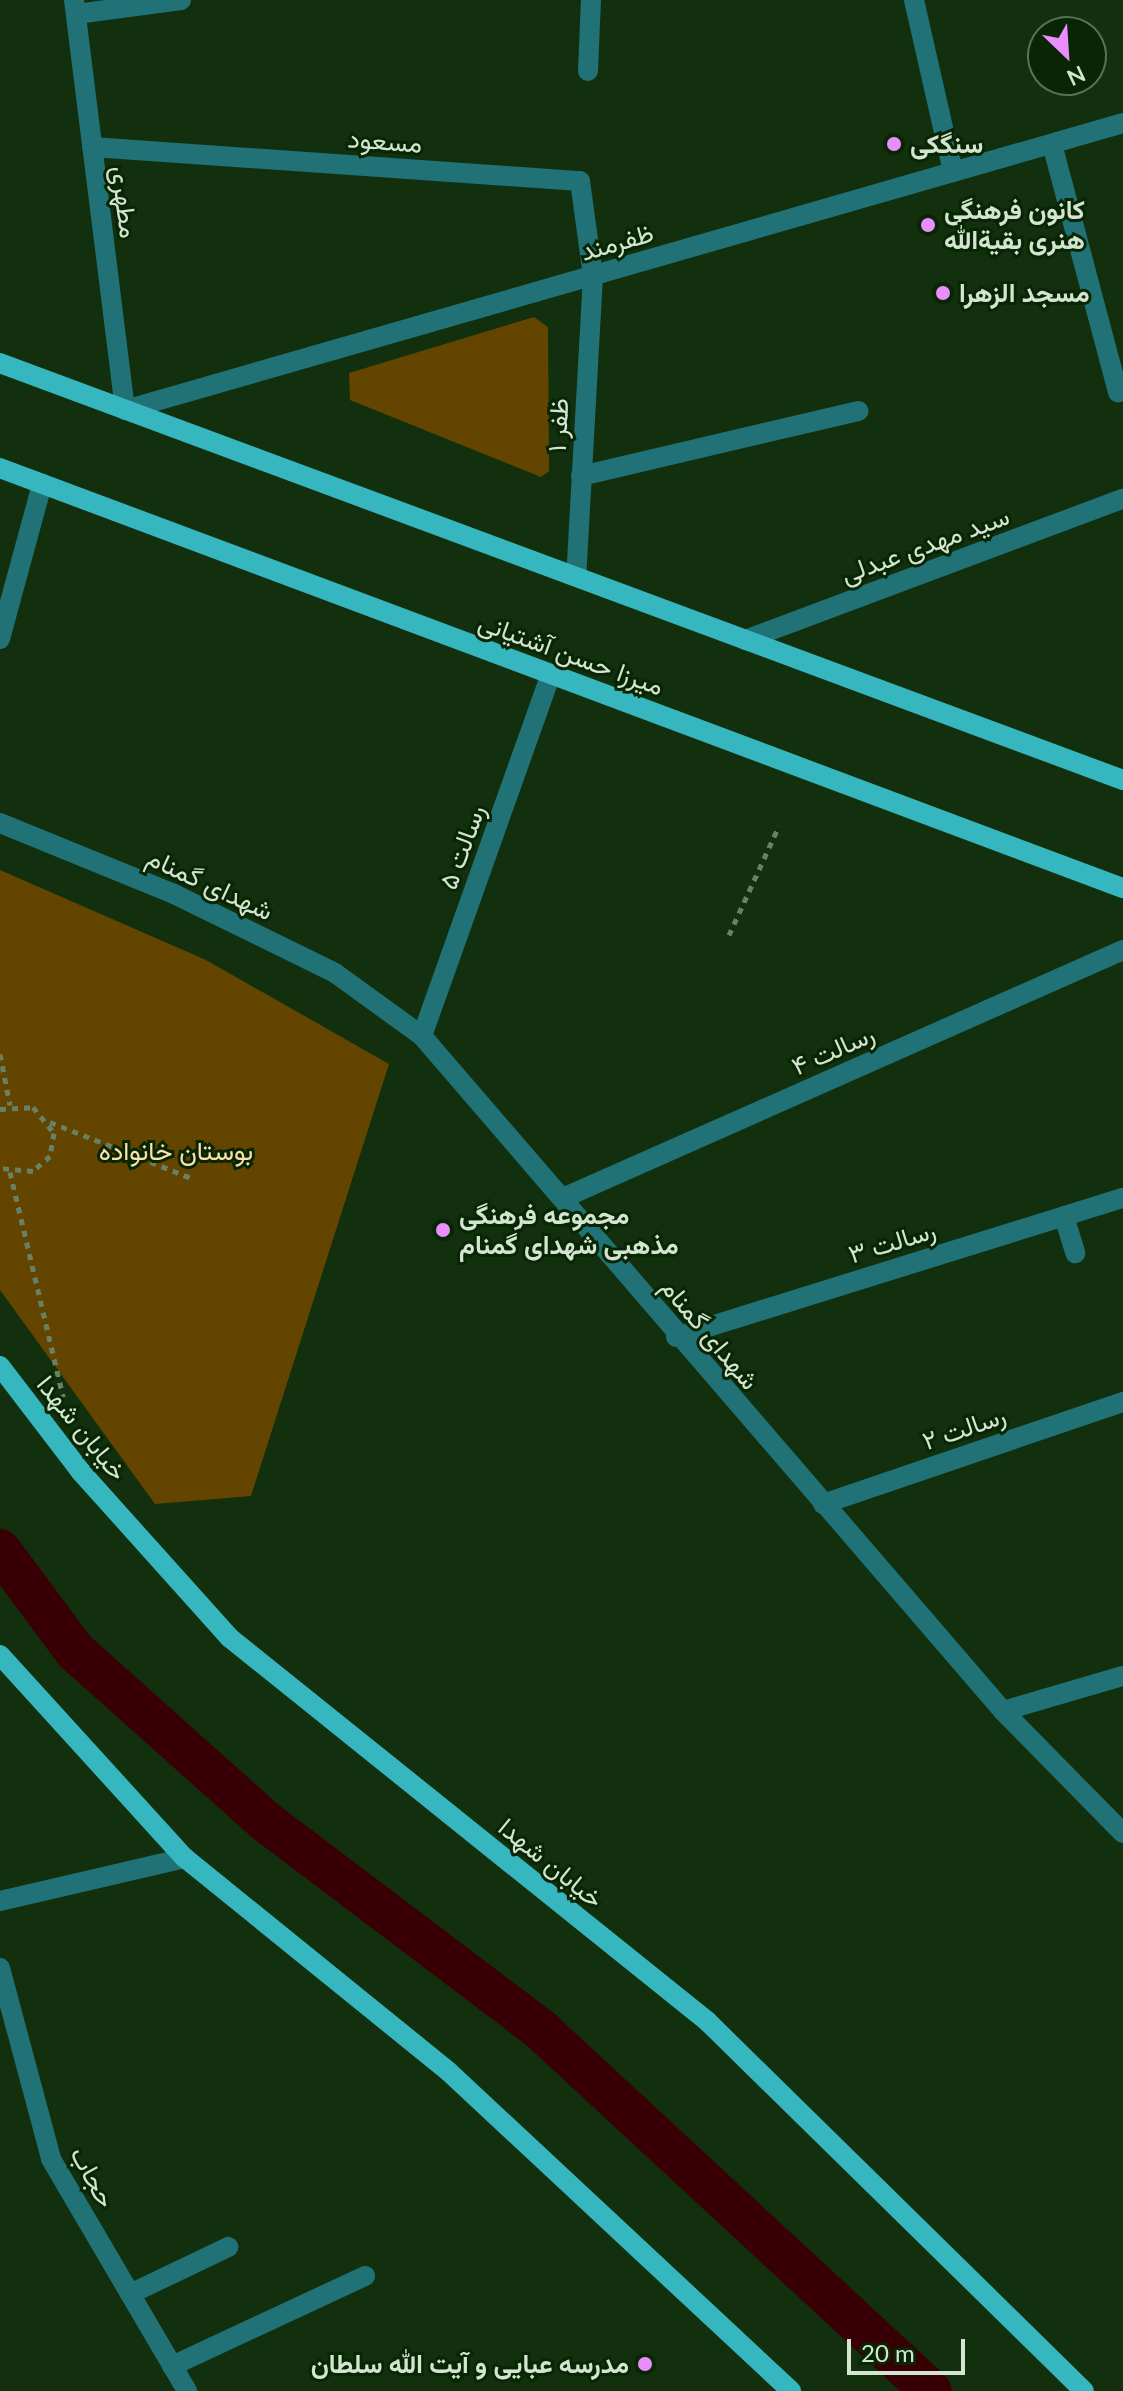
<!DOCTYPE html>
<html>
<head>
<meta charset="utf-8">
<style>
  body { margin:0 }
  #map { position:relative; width:1123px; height:2391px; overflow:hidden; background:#12300d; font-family:Lato,Vazirmatn,sans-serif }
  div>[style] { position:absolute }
  .green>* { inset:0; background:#634500 }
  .canal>* { height:42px; margin:-21px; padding:0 21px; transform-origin:21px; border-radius:21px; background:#380005 }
  .path>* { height:5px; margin-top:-2.5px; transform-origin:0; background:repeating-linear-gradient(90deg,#688164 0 6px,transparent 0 12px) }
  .minor>* { height:20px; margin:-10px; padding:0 10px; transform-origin:10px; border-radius:10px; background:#207277 }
  .major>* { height:20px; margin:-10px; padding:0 10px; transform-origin:10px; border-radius:10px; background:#36b6be }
  .dots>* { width:22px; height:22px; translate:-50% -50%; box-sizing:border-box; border:4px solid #082604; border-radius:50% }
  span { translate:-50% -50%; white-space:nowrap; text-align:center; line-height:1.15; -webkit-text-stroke:6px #082604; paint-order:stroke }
  .street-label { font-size:26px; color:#d3e5d0 }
  .poi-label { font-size:26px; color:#d3e5d0; font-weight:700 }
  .left { translate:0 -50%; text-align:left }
  .right { translate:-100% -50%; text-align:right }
  .park-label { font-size:26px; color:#fee0ae }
  .north { position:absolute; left:1027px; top:16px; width:80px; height:80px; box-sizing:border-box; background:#082604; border:2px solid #597256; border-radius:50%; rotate:155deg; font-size:22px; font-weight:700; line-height:32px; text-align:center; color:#d3e5d0 }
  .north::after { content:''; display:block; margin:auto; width:28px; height:36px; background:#ea8dfd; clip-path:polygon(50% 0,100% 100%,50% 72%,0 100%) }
  .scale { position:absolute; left:847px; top:2339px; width:118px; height:36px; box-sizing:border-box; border:4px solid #d3e5d0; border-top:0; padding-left:10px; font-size:24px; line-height:28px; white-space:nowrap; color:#d3e5d0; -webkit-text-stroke:6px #082604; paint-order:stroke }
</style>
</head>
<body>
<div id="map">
  <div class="green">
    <div style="clip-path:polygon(534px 317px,548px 327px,549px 471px,541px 477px,350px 400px,349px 373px)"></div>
    <div style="clip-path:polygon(0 870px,206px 960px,389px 1064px,251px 1496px,155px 1504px,0 1290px)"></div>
  </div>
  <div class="canal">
    <div style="left:0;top:1550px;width:126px;rotate:53.4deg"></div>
    <div style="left:75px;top:1651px;width:255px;rotate:41.8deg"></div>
    <div style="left:265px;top:1821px;width:346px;rotate:37.1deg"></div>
    <div style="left:541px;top:2030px;width:531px;rotate:42.79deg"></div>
  </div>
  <div class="path">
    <div style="left:729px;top:935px;width:120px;rotate:-65.4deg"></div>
    <div style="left:0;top:1054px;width:52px;rotate:78.9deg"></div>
    <div style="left:0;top:1109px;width:33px;rotate:-3deg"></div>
    <div style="left:33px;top:1107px;width:33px;rotate:51deg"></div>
    <div style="left:54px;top:1133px;width:23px;rotate:100deg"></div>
    <div style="left:50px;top:1156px;width:23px;rotate:139deg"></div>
    <div style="left:33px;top:1171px;width:33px;rotate:-175deg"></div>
    <div style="left:50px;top:1122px;width:155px;rotate:21.6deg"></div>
    <div style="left:10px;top:1172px;width:231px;rotate:76.7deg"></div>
  </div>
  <div class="minor">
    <div style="left:74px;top:0;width:413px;rotate:82.9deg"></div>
    <div style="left:125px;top:410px;width:1038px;rotate:-16.04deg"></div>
    <div style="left:914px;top:0;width:176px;rotate:77.2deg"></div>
    <div style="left:76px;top:14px;width:106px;rotate:-7.6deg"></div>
    <div style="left:588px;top:71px;width:71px;rotate:-87.6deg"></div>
    <div style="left:1052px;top:144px;width:257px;rotate:75.1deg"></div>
    <div style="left:92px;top:147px;width:489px;rotate:4deg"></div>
    <div style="left:580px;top:181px;width:96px;rotate:82.2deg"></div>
    <div style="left:593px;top:276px;width:301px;rotate:93.2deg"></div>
    <div style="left:581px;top:476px;width:285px;rotate:-13.2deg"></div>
    <div style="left:0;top:639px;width:161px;rotate:-74.8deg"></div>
    <div style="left:745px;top:640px;width:403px;rotate:-20.5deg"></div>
    <div style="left:0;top:823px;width:188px;rotate:22.2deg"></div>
    <div style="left:174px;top:894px;width:179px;rotate:26.1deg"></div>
    <div style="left:335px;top:973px;width:107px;rotate:35.9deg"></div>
    <div style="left:422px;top:1036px;width:891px;rotate:49.28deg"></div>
    <div style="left:1003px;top:1711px;width:171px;rotate:45.5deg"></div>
    <div style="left:422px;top:1036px;width:384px;rotate:-70.4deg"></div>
    <div style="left:563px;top:1198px;width:612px;rotate:-23.89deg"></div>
    <div style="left:1064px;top:1216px;width:39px;rotate:73deg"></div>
    <div style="left:676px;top:1337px;width:468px;rotate:-17.3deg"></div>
    <div style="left:823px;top:1504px;width:317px;rotate:-18.8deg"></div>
    <div style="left:1003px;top:1711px;width:125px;rotate:-16.3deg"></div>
    <div style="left:0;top:1901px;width:190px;rotate:-13.1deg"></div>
    <div style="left:0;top:1968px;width:198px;rotate:75deg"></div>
    <div style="left:51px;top:2159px;width:269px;rotate:59.6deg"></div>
    <div style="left:130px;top:2294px;width:109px;rotate:-25.6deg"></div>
    <div style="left:172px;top:2366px;width:213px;rotate:-25deg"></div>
  </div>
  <div class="major">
    <div style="left:0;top:363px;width:1198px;rotate:20.37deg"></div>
    <div style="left:0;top:468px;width:1199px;rotate:20.51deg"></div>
    <div style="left:0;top:1366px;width:133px;rotate:52.6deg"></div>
    <div style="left:81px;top:1472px;width:223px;rotate:48.1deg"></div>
    <div style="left:230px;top:1638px;width:612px;rotate:38.76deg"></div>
    <div style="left:707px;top:2021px;width:528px;rotate:44.46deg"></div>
    <div style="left:0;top:1655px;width:275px;rotate:47.7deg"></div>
    <div style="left:185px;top:1858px;width:338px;rotate:39deg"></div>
    <div style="left:448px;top:2071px;width:469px;rotate:43deg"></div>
  </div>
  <div class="dots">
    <div style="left:894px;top:144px;background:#ea8dfd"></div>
    <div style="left:928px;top:225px;background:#ea8dfd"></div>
    <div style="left:943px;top:293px;background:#ea8dfd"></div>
    <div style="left:443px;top:1230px;background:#ea8dfd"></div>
    <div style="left:645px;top:2364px;background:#ea8dfd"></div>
  </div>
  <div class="street-label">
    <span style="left:385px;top:141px;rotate:4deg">مسعود</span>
    <span style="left:125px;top:202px;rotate:83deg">مطهری</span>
    <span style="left:617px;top:242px;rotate:-16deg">ظفرمند</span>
    <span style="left:558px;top:425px;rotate:-87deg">ظفر ۱</span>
    <span style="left:925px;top:545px;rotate:-20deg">سید مهدی عبدلی</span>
    <span style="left:571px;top:654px;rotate:20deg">میرزا حسن آشتیانی</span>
    <span style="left:462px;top:847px;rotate:-70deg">رسالت ۵</span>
    <span style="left:210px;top:884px;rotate:25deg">شهدای گمنام</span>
    <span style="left:833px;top:1050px;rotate:-24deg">رسالت ۴</span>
    <span style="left:892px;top:1242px;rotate:-17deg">رسالت ۳</span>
    <span style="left:710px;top:1334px;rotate:50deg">شهدای گمنام</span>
    <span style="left:82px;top:1428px;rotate:51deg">خیابان شهدا</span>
    <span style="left:964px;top:1428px;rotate:-19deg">رسالت ۲</span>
    <span style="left:551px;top:1863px;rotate:39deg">خیابان شهدا</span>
    <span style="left:93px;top:2177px;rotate:61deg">حجاب</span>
  </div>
  <div class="poi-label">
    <span class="left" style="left:910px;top:144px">سنگکی</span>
    <span class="left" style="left:944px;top:225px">کانون فرهنگی<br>هنری بقیةالله</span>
    <span class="left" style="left:959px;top:293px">مسجد الزهرا</span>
    <span class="left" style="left:459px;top:1230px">مجموعه فرهنگی<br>مذهبی شهدای گمنام</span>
    <span class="right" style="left:629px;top:2364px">مدرسه عبایی و آیت الله سلطان</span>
  </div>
  <div class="park-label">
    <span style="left:176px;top:1151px">بوستان خانواده</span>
  </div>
  <div class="north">N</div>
  <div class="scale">20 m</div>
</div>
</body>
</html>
